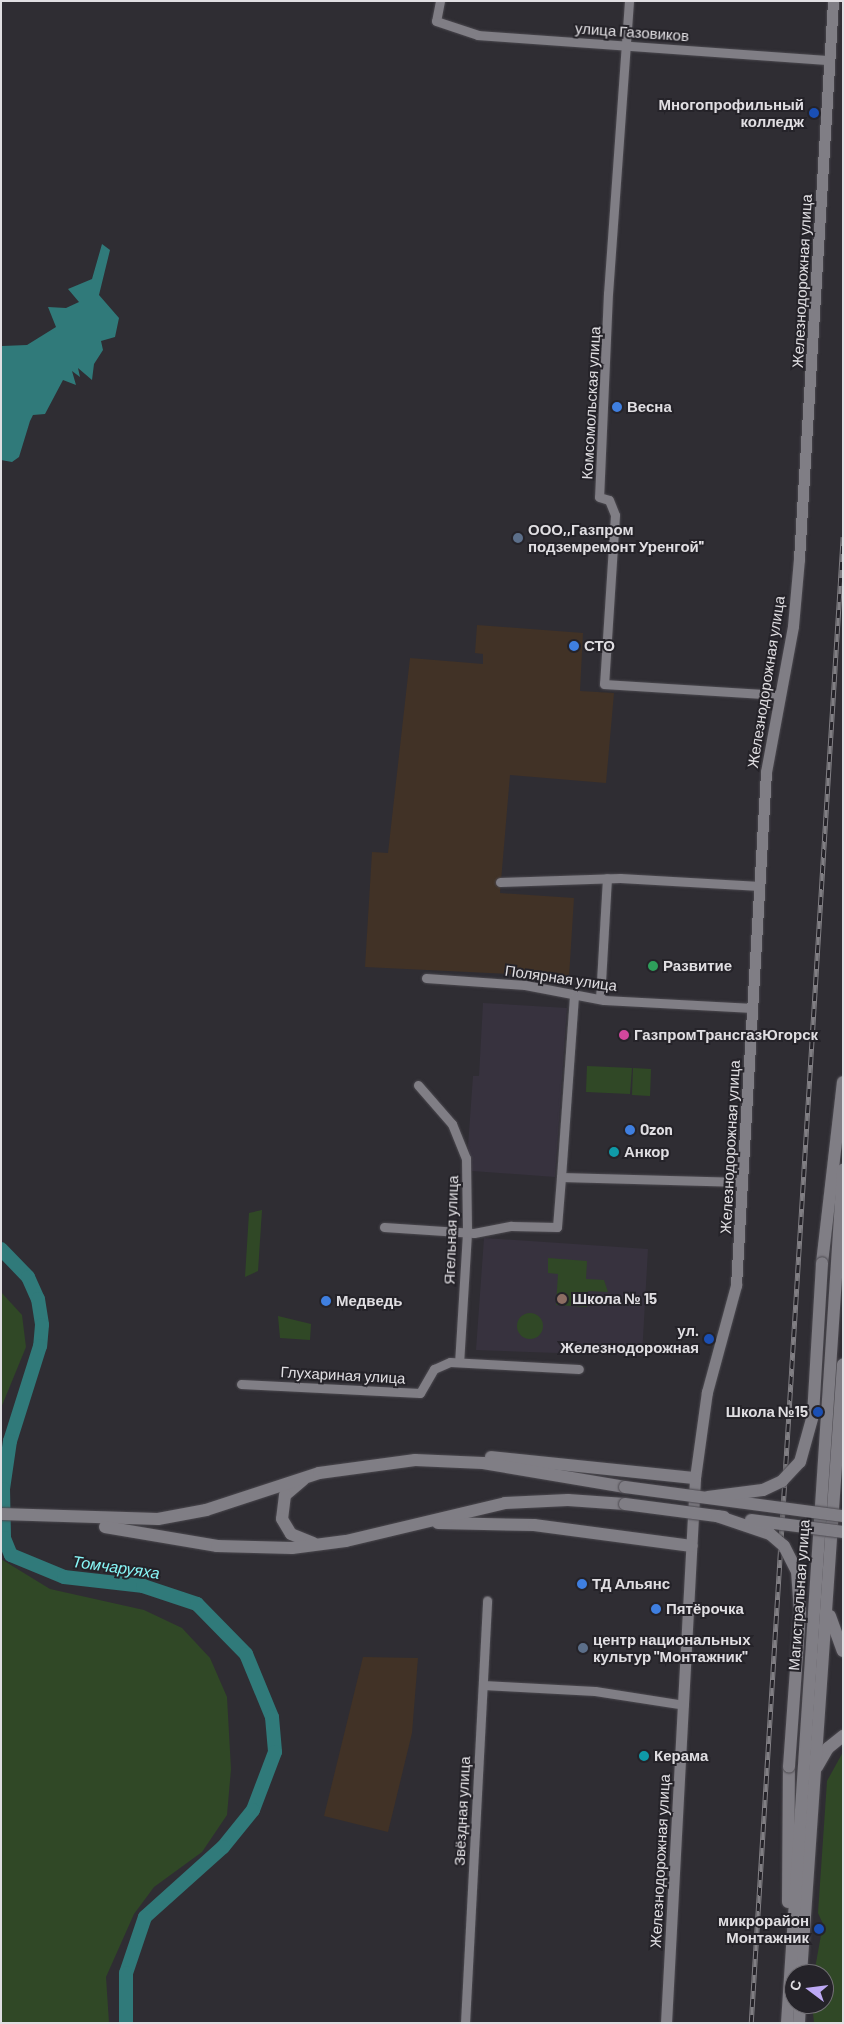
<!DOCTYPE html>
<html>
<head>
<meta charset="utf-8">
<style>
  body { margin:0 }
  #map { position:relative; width:844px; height:2024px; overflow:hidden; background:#2f2d33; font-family:Barlow,sans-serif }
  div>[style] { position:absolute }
  .built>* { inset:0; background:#37323e }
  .industrial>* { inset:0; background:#413226 }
  .green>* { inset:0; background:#304826 }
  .round { border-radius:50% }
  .water>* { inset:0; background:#307a7a }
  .river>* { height:14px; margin:-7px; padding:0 7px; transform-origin:7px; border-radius:7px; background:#307a7a }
  .roads { filter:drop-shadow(0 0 1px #4b494f) drop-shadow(0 0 1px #4b494f) }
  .minor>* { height:9px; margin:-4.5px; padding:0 4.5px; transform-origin:4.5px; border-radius:4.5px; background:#807e85 }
  .tertiary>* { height:11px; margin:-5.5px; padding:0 5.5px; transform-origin:5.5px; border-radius:5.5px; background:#807e85 }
  .secondary>* { height:12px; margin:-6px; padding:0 6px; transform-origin:6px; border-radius:6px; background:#807e85 }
  .rail>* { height:4.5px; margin-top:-2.25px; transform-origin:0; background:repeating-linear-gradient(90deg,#252329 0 8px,#817f84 0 16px); box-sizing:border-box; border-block:1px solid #817f84 }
  .bridges { filter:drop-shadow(0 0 1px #4b494f) drop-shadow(0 0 1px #4b494f) }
  .secondary-bridge>* { height:12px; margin:-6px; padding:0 6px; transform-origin:6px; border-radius:6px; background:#807e85 }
  .dots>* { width:14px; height:14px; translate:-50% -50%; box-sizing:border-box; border:2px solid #252329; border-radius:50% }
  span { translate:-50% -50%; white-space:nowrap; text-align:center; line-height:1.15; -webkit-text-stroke:4px #252329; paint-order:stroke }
  .street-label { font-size:15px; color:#e0dee2 }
  .poi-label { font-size:15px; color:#e0dee2; font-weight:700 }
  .right { translate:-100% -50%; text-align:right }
  .left { translate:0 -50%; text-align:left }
  .water-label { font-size:16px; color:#88f7f7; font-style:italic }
  .frame { position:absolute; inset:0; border:2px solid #e0dee2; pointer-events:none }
  .north { position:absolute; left:784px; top:1964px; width:50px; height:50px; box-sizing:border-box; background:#252329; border:1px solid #706e73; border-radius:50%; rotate:285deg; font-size:14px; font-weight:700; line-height:20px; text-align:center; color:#e0dee2 }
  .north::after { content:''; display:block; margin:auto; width:18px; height:22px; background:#bda9f5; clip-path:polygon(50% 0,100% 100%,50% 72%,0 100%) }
</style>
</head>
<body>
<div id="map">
  <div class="built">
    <div style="clip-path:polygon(483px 1003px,567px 1008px,555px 1177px,472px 1171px,468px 1146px,473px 1076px,479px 1076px)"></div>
    <div style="clip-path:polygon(484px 1238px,648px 1249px,642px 1356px,476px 1350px)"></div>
  </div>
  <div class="industrial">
    <div style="clip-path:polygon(477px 625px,583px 633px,580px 691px,614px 693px,606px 783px,510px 775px,500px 893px,574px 898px,569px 977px,365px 967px,372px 852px,388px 853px,410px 658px,483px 664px,483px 654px,475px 653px)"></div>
    <div style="clip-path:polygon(363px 1657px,418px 1658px,412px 1733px,388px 1832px,324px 1816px)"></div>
  </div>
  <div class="green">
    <div style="clip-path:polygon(587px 1066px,632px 1068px,630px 1094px,586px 1092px)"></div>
    <div style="clip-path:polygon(633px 1068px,651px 1069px,650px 1096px,632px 1095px)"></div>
    <div style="clip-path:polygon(262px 1210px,258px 1271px,245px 1277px,249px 1213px)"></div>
    <div style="clip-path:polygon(548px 1258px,587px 1261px,586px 1279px,604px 1280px,608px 1292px,588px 1291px,587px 1307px,556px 1305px,558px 1274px,548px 1273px)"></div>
    <div style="clip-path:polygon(1px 1292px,22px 1315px,26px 1347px,1px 1408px)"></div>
    <div class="round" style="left:517px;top:1313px;width:26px;height:26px"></div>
    <div style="clip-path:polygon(278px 1316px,311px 1324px,310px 1340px,280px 1338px)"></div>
    <div style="clip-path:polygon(1px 1559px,50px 1589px,144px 1610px,182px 1628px,210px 1658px,227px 1697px,231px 1769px,227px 1815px,202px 1852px,154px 1887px,134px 1914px,106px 1977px,109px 2023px,1px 2023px)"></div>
    <div style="clip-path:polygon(843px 1752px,843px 2023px,814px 2023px,812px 2004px,824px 2004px,824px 1974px,814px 1974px,823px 1924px,818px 1913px,827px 1781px)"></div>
  </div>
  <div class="water">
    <div style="clip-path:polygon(102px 244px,110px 250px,99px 295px,119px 318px,115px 337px,101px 341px,103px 350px,94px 364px,92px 380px,78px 368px,80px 377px,72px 371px,76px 385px,63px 380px,45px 414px,33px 415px,30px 421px,19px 457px,12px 462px,1px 460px,2px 346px,27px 345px,56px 327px,48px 307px,66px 308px,79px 302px,68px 289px,92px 279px)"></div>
  </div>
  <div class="river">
    <div style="left:1px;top:1249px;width:39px;rotate:46deg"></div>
    <div style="left:28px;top:1277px;width:24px;rotate:66deg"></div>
    <div style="left:38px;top:1299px;width:26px;rotate:81deg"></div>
    <div style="left:42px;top:1325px;width:21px;rotate:95deg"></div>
    <div style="left:40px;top:1346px;width:100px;rotate:107.5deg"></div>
    <div style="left:10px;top:1441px;width:49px;rotate:98.3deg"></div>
    <div style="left:3px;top:1489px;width:49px;rotate:88.8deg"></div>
    <div style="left:4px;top:1538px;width:18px;rotate:68deg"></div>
    <div style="left:11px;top:1555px;width:57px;rotate:22.5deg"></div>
    <div style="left:64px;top:1577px;width:80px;rotate:6.5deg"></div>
    <div style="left:143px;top:1586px;width:57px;rotate:18.4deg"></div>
    <div style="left:197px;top:1604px;width:70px;rotate:45.6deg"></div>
    <div style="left:246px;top:1654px;width:68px;rotate:67.6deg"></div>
    <div style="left:272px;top:1717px;width:35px;rotate:85deg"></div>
    <div style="left:275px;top:1752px;width:62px;rotate:110.8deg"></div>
    <div style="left:253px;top:1810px;width:48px;rotate:129deg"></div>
    <div style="left:223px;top:1847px;width:105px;rotate:138.1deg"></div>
    <div style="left:145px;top:1917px;width:59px;rotate:108.7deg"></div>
    <div style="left:126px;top:1973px;width:50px;rotate:90deg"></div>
  </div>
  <div class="roads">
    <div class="minor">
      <div style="left:440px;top:1px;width:20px;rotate:101deg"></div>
      <div style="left:436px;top:21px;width:44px;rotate:18.4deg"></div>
      <div style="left:478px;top:35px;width:352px;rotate:4.1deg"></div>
      <div style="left:629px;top:1px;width:293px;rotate:94.1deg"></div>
      <div style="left:608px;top:293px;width:204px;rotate:92.5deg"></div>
      <div style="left:599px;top:497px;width:10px;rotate:17deg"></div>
      <div style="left:609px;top:500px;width:16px;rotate:68deg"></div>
      <div style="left:615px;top:515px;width:169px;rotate:93.7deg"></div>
      <div style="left:604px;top:684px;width:175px;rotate:3.6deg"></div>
      <div style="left:500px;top:882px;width:120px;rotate:-1.9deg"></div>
      <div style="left:620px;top:878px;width:140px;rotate:3.3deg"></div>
      <div style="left:426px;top:978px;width:99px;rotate:4deg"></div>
      <div style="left:525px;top:985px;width:80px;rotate:10.8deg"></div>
      <div style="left:604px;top:1000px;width:149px;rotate:3.1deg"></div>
      <div style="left:600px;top:999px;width:121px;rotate:-86.7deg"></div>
      <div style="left:418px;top:1085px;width:52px;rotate:48.9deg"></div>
      <div style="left:452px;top:1124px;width:37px;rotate:68deg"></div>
      <div style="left:466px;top:1158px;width:75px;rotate:89.2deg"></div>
      <div style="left:467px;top:1233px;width:129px;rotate:93.5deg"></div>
      <div style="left:561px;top:1177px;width:180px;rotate:-85.9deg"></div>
      <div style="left:384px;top:1227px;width:90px;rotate:3.8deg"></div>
      <div style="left:474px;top:1233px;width:38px;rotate:-11deg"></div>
      <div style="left:511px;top:1226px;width:46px;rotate:1.2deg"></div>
      <div style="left:557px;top:1227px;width:50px;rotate:-85.4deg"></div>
      <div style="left:561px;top:1177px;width:181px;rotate:1.6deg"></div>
      <div style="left:241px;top:1384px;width:179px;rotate:2.9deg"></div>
      <div style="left:420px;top:1393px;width:28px;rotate:-60deg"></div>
      <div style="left:434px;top:1369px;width:17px;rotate:-24deg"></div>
      <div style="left:450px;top:1362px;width:129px;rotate:3.1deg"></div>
      <div style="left:483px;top:1685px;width:112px;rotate:3.1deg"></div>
      <div style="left:595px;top:1691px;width:90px;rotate:8.9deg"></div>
      <div style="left:465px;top:2023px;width:423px;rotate:-87deg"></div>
    </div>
    <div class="tertiary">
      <div style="left:666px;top:2023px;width:546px;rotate:-86.95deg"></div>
      <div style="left:695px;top:1478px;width:87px;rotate:-82.1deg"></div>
      <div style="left:707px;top:1392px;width:111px;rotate:-74.8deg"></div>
      <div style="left:736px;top:1285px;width:514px;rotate:-86.65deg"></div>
      <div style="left:766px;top:772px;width:148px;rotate:-79.5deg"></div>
      <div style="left:793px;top:626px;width:67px;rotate:-84.9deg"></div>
      <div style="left:799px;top:559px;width:559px;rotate:-86.51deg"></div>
    </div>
    <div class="secondary">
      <div style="left:822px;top:1263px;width:182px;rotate:-83.4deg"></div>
      <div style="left:491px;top:1457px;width:205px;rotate:5.9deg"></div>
      <div style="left:303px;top:1480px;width:23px;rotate:140deg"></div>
      <div style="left:285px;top:1495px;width:24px;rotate:97deg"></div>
      <div style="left:282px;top:1519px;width:17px;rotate:59deg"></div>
      <div style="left:291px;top:1534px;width:24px;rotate:22deg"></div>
      <div style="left:1px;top:1514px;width:157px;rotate:1.8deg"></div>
      <div style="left:158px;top:1519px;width:49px;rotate:-10.6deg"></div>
      <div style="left:206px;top:1510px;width:119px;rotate:-18.1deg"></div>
      <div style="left:319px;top:1473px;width:97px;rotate:-7.7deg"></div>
      <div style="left:415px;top:1460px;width:68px;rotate:2.5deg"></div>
      <div style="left:483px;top:1463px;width:144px;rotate:9.6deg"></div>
      <div style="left:438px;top:1523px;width:96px;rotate:1.2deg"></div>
      <div style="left:534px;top:1525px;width:159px;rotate:7.6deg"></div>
      <div style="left:105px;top:1527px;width:114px;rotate:9.6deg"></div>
      <div style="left:217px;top:1546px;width:75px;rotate:1.5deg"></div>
      <div style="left:292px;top:1548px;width:54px;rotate:-7.4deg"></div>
      <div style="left:346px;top:1541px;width:163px;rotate:-13.4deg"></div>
      <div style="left:505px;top:1503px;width:63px;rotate:-2.7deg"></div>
      <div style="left:568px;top:1500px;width:57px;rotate:4deg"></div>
      <div style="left:830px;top:1616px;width:37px;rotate:70deg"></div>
      <div style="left:817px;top:1767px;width:22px;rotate:-60deg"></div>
      <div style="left:828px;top:1748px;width:19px;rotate:-39deg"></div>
      <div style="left:788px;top:1902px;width:135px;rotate:-89.6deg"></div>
      <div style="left:801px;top:1974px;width:611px;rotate:-86.06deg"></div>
      <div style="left:787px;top:2023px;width:855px;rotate:-86.24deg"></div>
      <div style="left:799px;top:2023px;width:19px;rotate:-87deg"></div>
    </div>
  </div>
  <div class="rail">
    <div style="left:751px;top:2023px;width:1489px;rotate:-86.46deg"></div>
  </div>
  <div class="bridges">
    <div class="secondary-bridge">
      <div style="left:625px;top:1487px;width:220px;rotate:7.6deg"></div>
      <div style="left:708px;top:1497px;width:55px;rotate:-7.3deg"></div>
      <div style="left:763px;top:1490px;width:21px;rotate:-25deg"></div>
      <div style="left:782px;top:1481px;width:26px;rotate:-47deg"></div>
      <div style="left:800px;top:1462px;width:49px;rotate:-74.5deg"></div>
      <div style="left:813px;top:1415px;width:152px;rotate:-86.6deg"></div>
      <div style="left:625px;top:1504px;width:100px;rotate:7.5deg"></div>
      <div style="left:717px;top:1516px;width:56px;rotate:18.8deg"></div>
      <div style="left:770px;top:1534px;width:18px;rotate:41deg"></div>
      <div style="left:784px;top:1546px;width:28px;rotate:63deg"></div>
      <div style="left:797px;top:1571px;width:42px;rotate:85.9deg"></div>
      <div style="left:800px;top:1613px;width:154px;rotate:94.1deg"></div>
      <div style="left:751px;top:1520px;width:93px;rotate:7.4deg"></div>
    </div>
  </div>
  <div class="dots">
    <div style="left:814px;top:113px;background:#1a4fb4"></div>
    <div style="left:617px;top:407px;background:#3f7fe0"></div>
    <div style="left:518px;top:538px;background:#5c6f8a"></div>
    <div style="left:574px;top:646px;background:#3f7fe0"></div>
    <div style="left:653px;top:966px;background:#2e9e5b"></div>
    <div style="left:624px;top:1035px;background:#d1479c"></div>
    <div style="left:630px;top:1130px;background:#3f7fe0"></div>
    <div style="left:614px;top:1152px;background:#0f9aa8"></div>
    <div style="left:562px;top:1299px;background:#8d6e63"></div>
    <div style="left:326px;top:1301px;background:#3f7fe0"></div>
    <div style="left:709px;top:1339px;background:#1a4fb4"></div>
    <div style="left:818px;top:1412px;background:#1a4fb4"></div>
    <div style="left:582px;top:1584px;background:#3f7fe0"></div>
    <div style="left:656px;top:1609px;background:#3f7fe0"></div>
    <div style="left:583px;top:1648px;background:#5c6f8a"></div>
    <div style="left:644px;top:1756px;background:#0f9aa8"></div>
    <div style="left:819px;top:1929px;background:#1a4fb4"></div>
  </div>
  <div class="street-label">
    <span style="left:632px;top:32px;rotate:4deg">улица Газовиков</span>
    <span style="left:802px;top:281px;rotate:-87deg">Железнодорожная улица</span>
    <span style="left:591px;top:403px;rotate:-87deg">Комсомольская улица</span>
    <span style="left:766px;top:682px;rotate:-81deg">Железнодорожная улица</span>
    <span style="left:561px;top:978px;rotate:8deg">Полярная улица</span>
    <span style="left:730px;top:1147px;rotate:-87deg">Железнодорожная улица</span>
    <span style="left:451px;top:1230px;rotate:-88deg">Ягельная улица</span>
    <span style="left:343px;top:1375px;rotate:3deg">Глухариная улица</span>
    <span style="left:799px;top:1595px;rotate:-86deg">Магистральная улица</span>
    <span style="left:462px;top:1811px;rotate:-87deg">Звёздная улица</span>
    <span style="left:660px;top:1861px;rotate:-87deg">Железнодорожная улица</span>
  </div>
  <div class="poi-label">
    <span class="right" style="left:804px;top:113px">Многопрофильный<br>колледж</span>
    <span class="left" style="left:627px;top:407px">Весна</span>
    <span class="left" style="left:528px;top:538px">ООО,,Газпром<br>подземремонт Уренгой''</span>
    <span class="left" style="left:584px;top:646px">СТО</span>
    <span class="left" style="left:663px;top:966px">Развитие</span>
    <span class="left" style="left:634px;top:1035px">ГазпромТрансгазЮгорск</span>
    <span class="left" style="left:640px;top:1130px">Ozon</span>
    <span class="left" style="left:624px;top:1152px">Анкор</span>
    <span class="left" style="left:572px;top:1299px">Школа № 15</span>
    <span class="left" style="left:336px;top:1301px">Медведь</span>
    <span class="right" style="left:699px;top:1339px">ул.<br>Железнодорожная</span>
    <span class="right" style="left:808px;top:1412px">Школа №15</span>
    <span class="left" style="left:592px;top:1584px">ТД Альянс</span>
    <span class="left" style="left:666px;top:1609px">Пятёрочка</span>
    <span class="left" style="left:593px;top:1648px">центр национальных<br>культур "Монтажник"</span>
    <span class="left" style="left:654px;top:1756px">Керама</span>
    <span class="right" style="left:809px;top:1929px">микрорайон<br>Монтажник</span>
  </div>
  <div class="water-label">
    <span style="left:116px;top:1567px;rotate:8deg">Томчаруяха</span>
  </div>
  <div class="frame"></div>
  <div class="north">С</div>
</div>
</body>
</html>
